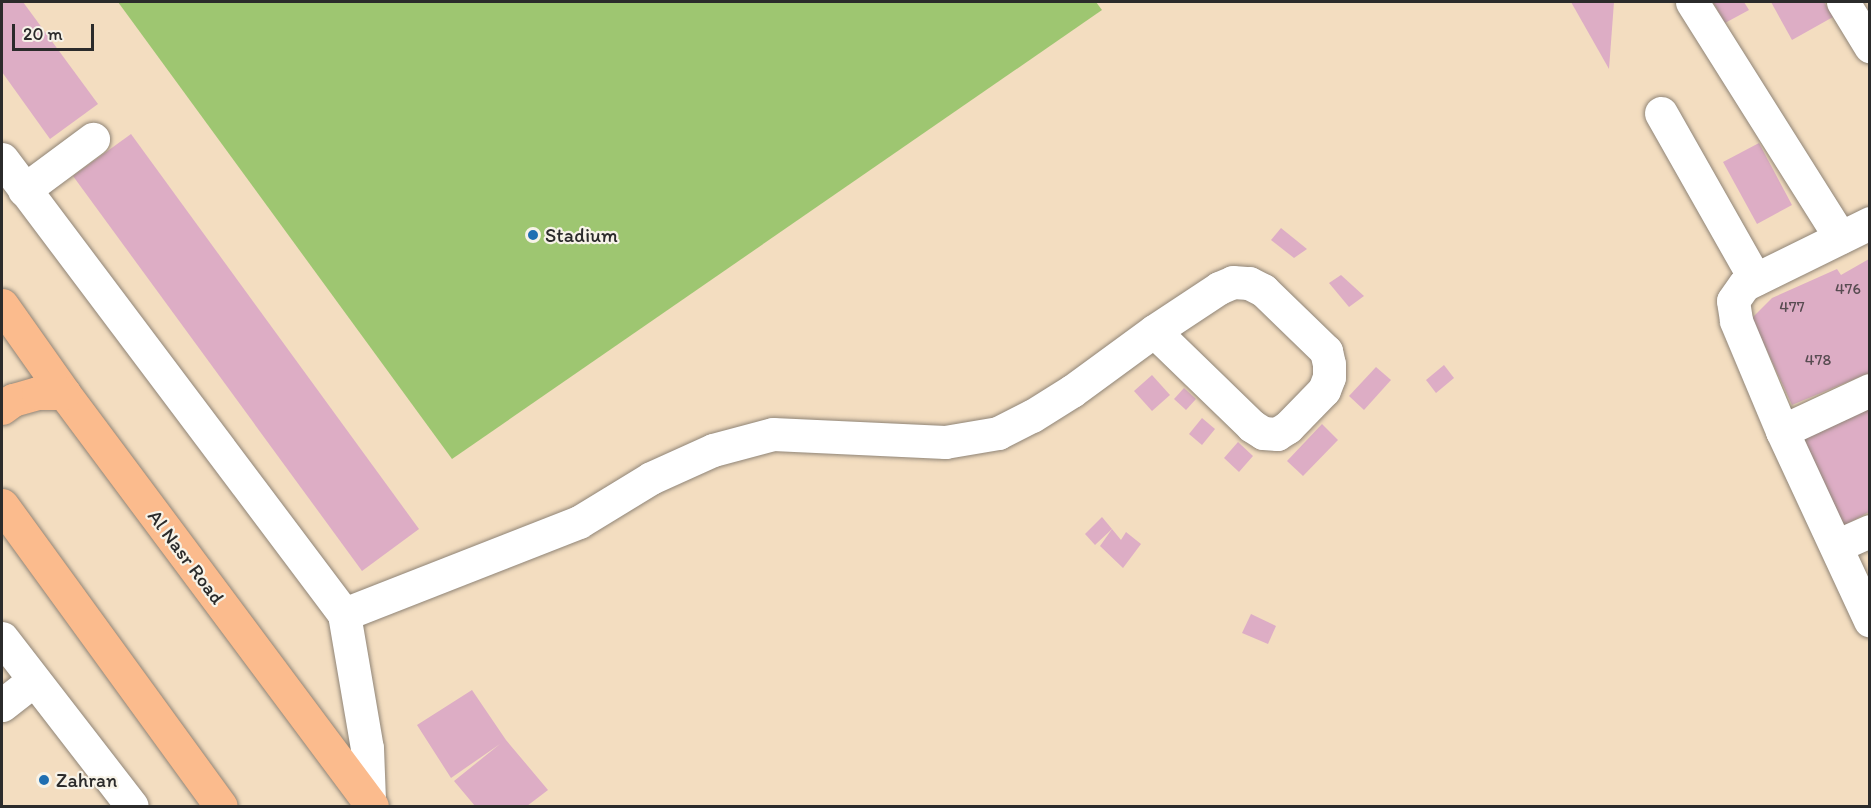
<!DOCTYPE html>
<html>
<head>
<meta charset="utf-8">
<style>
  body { margin:0 }
  #map { position:relative; width:1871px; height:808px; overflow:hidden; background:#f3ddc0; font-family:Itim,sans-serif }
  div>[style] { position:absolute }
  .green>* { inset:0; background:#9ec671 }
  .building>* { inset:0; background:#ddadc5 }
  .roads { filter:drop-shadow(0 0 2px #8f8476) drop-shadow(0 0 2px #8f8476) }
  .minor>* { height:33px; margin:-16.5px; padding:0 16.5px; transform-origin:16.5px; border-radius:16.5px; background:#fff }
  .major>* { height:33px; margin:-16.5px; padding:0 16.5px; transform-origin:16.5px; border-radius:16.5px; background:#fbbb8d }
  .dots>* { width:16px; height:16px; translate:-50% -50%; box-sizing:border-box; border:3px solid #f7f3e8; border-radius:50% }
  span { translate:-50% -50%; white-space:nowrap; text-align:center; line-height:1.15; -webkit-text-stroke:4.5px #f7f3e8; paint-order:stroke }
  .number-label { font-size:16px; color:#584c52 }
  .number-label span { -webkit-text-stroke-width:0 }
  .poi-label { font-size:20px; color:#2b2b2b }
  .left { translate:0 -50%; text-align:left }
  .street-label { font-size:20px; color:#2b2b2b }
  .frame { position:absolute; inset:0; border:3px solid #2b2b2b; pointer-events:none }
  .scale { position:absolute; left:12px; top:24px; width:82px; height:27px; box-sizing:border-box; border:3px solid #2b2b2b; border-top:0; padding-left:8px; font-size:18px; line-height:21px; white-space:nowrap; color:#2b2b2b; -webkit-text-stroke:4px #f7f3e8; paint-order:stroke }
</style>
</head>
<body>
<div id="map">
  <div class="green">
    <div style="clip-path:polygon(118px 2px,1096px 2px,1102px 10px,452px 459px)"></div>
  </div>
  <div class="building">
    <div style="clip-path:polygon(2px 2px,23px 2px,98px 104px,50px 139px,2px 72px)"></div>
    <div style="clip-path:polygon(1571px 2px,1614px 2px,1609px 69px)"></div>
    <div style="clip-path:polygon(1713px 2px,1744px 2px,1749px 10px,1725px 23px)"></div>
    <div style="clip-path:polygon(1771px 2px,1824px 2px,1833px 17px,1792px 40px)"></div>
    <div style="clip-path:polygon(131px 134px,419px 529px,362px 571px,73px 176px)"></div>
    <div style="clip-path:polygon(1759px 143px,1792px 205px,1757px 224px,1723px 162px)"></div>
    <div style="clip-path:polygon(1281px 228px,1307px 249px,1294px 258px,1271px 240px)"></div>
    <div style="clip-path:polygon(1869px 259px,1869px 373px,1792px 405px,1752px 318px,1772px 298px,1837px 269px,1841px 275px)"></div>
    <div style="clip-path:polygon(1341px 275px,1364px 296px,1349px 307px,1329px 283px)"></div>
    <div style="clip-path:polygon(1444px 365px,1454px 378px,1436px 393px,1426px 380px)"></div>
    <div style="clip-path:polygon(1376px 367px,1391px 380px,1364px 410px,1349px 396px)"></div>
    <div style="clip-path:polygon(1152px 375px,1170px 395px,1152px 411px,1134px 391px)"></div>
    <div style="clip-path:polygon(1184px 388px,1196px 399px,1186px 410px,1174px 399px)"></div>
    <div style="clip-path:polygon(1869px 398px,1869px 512px,1841px 527px,1803px 439px)"></div>
    <div style="clip-path:polygon(1202px 418px,1215px 429px,1202px 445px,1189px 434px)"></div>
    <div style="clip-path:polygon(1322px 424px,1338px 440px,1303px 476px,1287px 461px)"></div>
    <div style="clip-path:polygon(1238px 442px,1253px 456px,1239px 472px,1224px 458px)"></div>
    <div style="clip-path:polygon(1102px 517px,1112px 529px,1095px 545px,1085px 534px)"></div>
    <div style="clip-path:polygon(1112px 529px,1121px 540px,1126px 532px,1141px 544px,1123px 568px,1100px 546px)"></div>
    <div style="clip-path:polygon(1251px 614px,1276px 626px,1268px 644px,1242px 633px)"></div>
    <div style="clip-path:polygon(472px 690px,506px 740px,548px 790px,527px 806px,475px 806px,454px 781px,500px 744px,451px 778px,417px 725px)"></div>
  </div>
  <div class="roads">
    <div class="minor">
      <div style="left:1692px;top:2px;width:278px;rotate:57.8deg"></div>
      <div style="left:1843px;top:2px;width:52px;rotate:58.5deg"></div>
      <div style="left:1661px;top:113px;width:191px;rotate:60.5deg"></div>
      <div style="left:2px;top:159px;width:569px;rotate:53.07deg"></div>
      <div style="left:344px;top:614px;width:136px;rotate:80.3deg"></div>
      <div style="left:367px;top:748px;width:53px;rotate:87.8deg"></div>
      <div style="left:24px;top:190px;width:86px;rotate:-36.5deg"></div>
      <div style="left:1870px;top:223px;width:140px;rotate:153.8deg"></div>
      <div style="left:1744px;top:285px;width:19px;rotate:125deg"></div>
      <div style="left:1733px;top:301px;width:20px;rotate:81deg"></div>
      <div style="left:1736px;top:321px;width:119px;rotate:67.3deg"></div>
      <div style="left:1782px;top:431px;width:209px;rotate:65.1deg"></div>
      <div style="left:1782px;top:431px;width:97px;rotate:-25deg"></div>
      <div style="left:1836px;top:546px;width:37px;rotate:-24deg"></div>
      <div style="left:344px;top:614px;width:252px;rotate:-21.4deg"></div>
      <div style="left:579px;top:522px;width:84px;rotate:-31.4deg"></div>
      <div style="left:651px;top:478px;width:68px;rotate:-24.3deg"></div>
      <div style="left:713px;top:450px;width:62px;rotate:-14.9deg"></div>
      <div style="left:773px;top:434px;width:172px;rotate:2.7deg"></div>
      <div style="left:945px;top:442px;width:54px;rotate:-9.6deg"></div>
      <div style="left:998px;top:433px;width:38px;rotate:-27deg"></div>
      <div style="left:1032px;top:416px;width:47px;rotate:-32deg"></div>
      <div style="left:1072px;top:391px;width:102px;rotate:-36.2deg"></div>
      <div style="left:1154px;top:331px;width:78px;rotate:-33.5deg"></div>
      <div style="left:1219px;top:288px;width:15px;rotate:-23deg"></div>
      <div style="left:1233px;top:282px;width:16px;rotate:4deg"></div>
      <div style="left:1249px;top:283px;width:16px;rotate:27deg"></div>
      <div style="left:1263px;top:290px;width:88px;rotate:44.1deg"></div>
      <div style="left:1326px;top:351px;width:13px;rotate:77deg"></div>
      <div style="left:1329px;top:364px;width:13px;rotate:90deg"></div>
      <div style="left:1329px;top:377px;width:14px;rotate:111deg"></div>
      <div style="left:1324px;top:390px;width:52px;rotate:134.2deg"></div>
      <div style="left:1288px;top:427px;width:13px;rotate:148deg"></div>
      <div style="left:1277px;top:434px;width:14px;rotate:-176deg"></div>
      <div style="left:1263px;top:433px;width:13px;rotate:-148deg"></div>
      <div style="left:1252px;top:426px;width:136px;rotate:-135.9deg"></div>
      <div style="left:2px;top:638px;width:212px;rotate:52.3deg"></div>
      <div style="left:2px;top:705px;width:39px;rotate:-38deg"></div>
    </div>
    <div class="major">
      <div style="left:2px;top:305px;width:108px;rotate:54.8deg"></div>
      <div style="left:64px;top:393px;width:515px;rotate:53.29deg"></div>
      <div style="left:2px;top:408px;width:14px;rotate:-36deg"></div>
      <div style="left:13px;top:400px;width:26px;rotate:-16deg"></div>
      <div style="left:38px;top:393px;width:26px"></div>
      <div style="left:2px;top:505px;width:372px;rotate:54deg"></div>
    </div>
  </div>
  <div class="dots">
    <div style="left:533px;top:235px;background:#1f6fb2"></div>
    <div style="left:44px;top:780px;background:#1f6fb2"></div>
  </div>
  <div class="number-label">
    <span style="left:1848px;top:289px">476</span>
    <span style="left:1792px;top:307px">477</span>
    <span style="left:1818px;top:360px">478</span>
  </div>
  <div class="poi-label">
    <span class="left" style="left:545px;top:235px">Stadium</span>
    <span class="left" style="left:56px;top:780px">Zahran</span>
  </div>
  <div class="street-label">
    <span style="left:186px;top:557px;rotate:53deg">Al Nasr Road</span>
  </div>
  <div class="frame"></div>
  <div class="scale">20 m</div>
</div>
</body>
</html>
